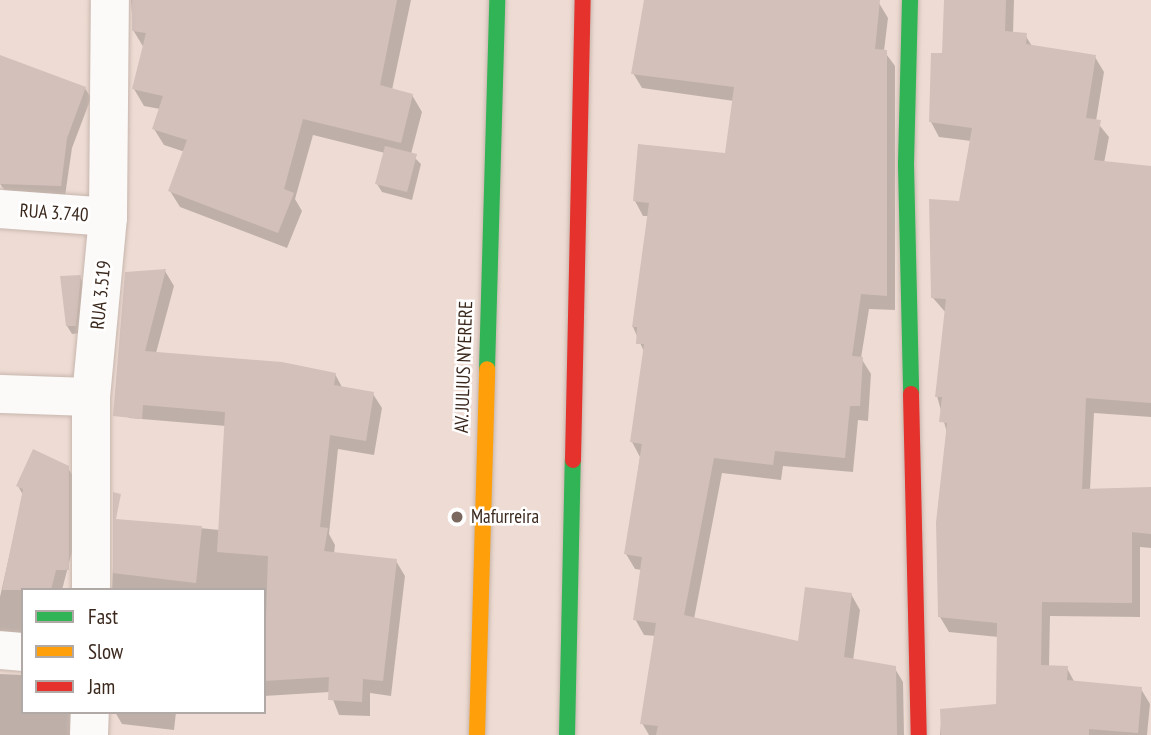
<!DOCTYPE html>
<html>
<head>
<meta charset="utf-8">
<style>
  body { margin:0 }
  #map { position:relative; width:1151px; height:735px; overflow:hidden; background:#eedcd4; font-family:"PT Sans Narrow",sans-serif }
  div>[style] { position:absolute }
  .shadow>* { inset:0; background:#0003 }
  .building>* { inset:0; background:#d4c0bb }
  .roads { filter:drop-shadow(0 0 2px #c7b6ad) drop-shadow(0 0 2px #c7b6ad) }
  .street>* { height:38px; margin:-19px; padding:0 19px; transform-origin:19px; border-radius:19px; background:#fcfaf9 }
  .fast>* { height:16px; margin:-8px; padding:0 8px; transform-origin:8px; border-radius:8px; background:#30b455 }
  .slow>* { height:16px; margin:-8px; padding:0 8px; transform-origin:8px; border-radius:8px; background:#ff9f0a }
  .jam>* { height:16px; margin:-8px; padding:0 8px; transform-origin:8px; border-radius:8px; background:#e5322d }
  .dots>* { width:19px; height:19px; translate:-50% -50%; box-sizing:border-box; border:4px solid #fff; border-radius:50% }
  span { translate:-50% -50%; white-space:nowrap; text-align:center; line-height:1.15; -webkit-text-stroke:5px #fff; paint-order:stroke }
  .street-label { font-size:19px; color:#3b281d }
  .poi-label { font-size:19px; color:#3b281d }
  .left { translate:0 -50%; text-align:left }
  .legend { position:absolute; left:21px; top:588px; width:245px; height:126px; box-sizing:border-box; background:#fff; border:2px solid #b1a9a5; margin:0; padding:9px 12px; list-style:none; font-size:21px; color:#3b281d }
  .legend li { display:flex; align-items:center; gap:14px; height:35px }
  .legend b { width:35px; border:2px solid #b1a9a5 }
</style>
</head>
<body>
<div id="map">
  <div class="shadow">
    <div style="clip-path:polygon(131px 0,411px 0,392px 90px,412px 95px,422px 112px,411px 154px,421px 164px,412px 200px,382px 192px,377px 184px,385px 153px,313px 135px,295px 199px,302px 211px,287px 248px,180px 207px,170px 191px,185px 152px,164px 145px,154px 129px,160px 109px,144px 106px,134px 89px,144px 48px,133px 30px)"></div>
    <div style="clip-path:polygon(646px 0,871px 0,879px 3px,888px 18px,884px 51px,895px 66px,895px 310px,869px 309px,861px 358px,871px 374px,868px 421px,858px 420px,853px 472px,783px 466px,781px 480px,722px 473px,694px 619px,800px 643px,851px 594px,860px 610px,853px 661px,894px 667px,903px 682px,904px 735px,649px 735px,642px 723px,656px 636px,644px 635px,635px 619px,642px 570px,635px 569px,626px 554px,640px 457px,632px 442px,645px 354px,633px 327px,649px 216px,643px 216px,635px 201px,727px 155px,734px 101px,642px 88px,633px 73px)"></div>
    <div style="clip-path:polygon(945px 0,1014px 0,1013px 34px,1025px 35px,1032px 46px,1095px 57px,1104px 72px,1096px 121px,1109px 137px,1104px 163px,1151px 168px,1151px 417px,1094px 413px,1090px 490px,1151px 529px,1151px 548px,1140px 547px,1140px 617px,1050px 616px,1049px 667px,1067px 668px,1075px 683px,1141px 689px,1150px 704px,1147px 735px,940px 735px,942px 711px,997px 706px,998px 637px,949px 632px,940px 617px,947px 433px,937px 396px,946px 313px,933px 298px,961px 203px,971px 141px,939px 137px,931px 122px,943px 55px)"></div>
    <div style="clip-path:polygon(0 57px,85px 88px,91px 98px,72px 148px,65px 196px,7px 193px,0 184px)"></div>
    <div style="clip-path:polygon(165px 271px,174px 286px,156px 353px,335px 374px,343px 389px,373px 394px,382px 408px,374px 455px,338px 449px,329px 534px,335px 545px,334px 554px,396px 561px,405px 576px,391px 696px,370px 693px,370px 716px,339px 715px,330px 692px,264px 696px,264px 590px,112px 590px,115px 520px,220px 530px,226px 426px,129px 418px,115px 394px)"></div>
    <div style="clip-path:polygon(80px 277px,84px 285px,80px 333px,72px 334px,67px 326px)"></div>
    <div style="clip-path:polygon(68px 468px,77px 483px,77px 532px,62px 590px,23px 590px,23px 643px,0 647px,0 597px,23px 495px,18px 486px)"></div>
    <div style="clip-path:polygon(0 674px,23px 675px,23px 712px,80px 712px,78px 735px,0 735px)"></div>
    <div style="clip-path:polygon(115px 712px,176px 712px,174px 730px,122px 724px)"></div>
  </div>
  <div class="building">
    <div style="clip-path:polygon(132px 0,397px 0,380px 85px,413px 94px,401px 143px,303px 119px,284px 189px,294px 193px,278px 233px,168px 191px,187px 140px,152px 129px,163px 96px,132px 89px,146px 33px,132px 31px)"></div>
    <div style="clip-path:polygon(644px 0,880px 0,875px 49px,887px 50px,887px 296px,861px 294px,852px 356px,863px 357px,860px 406px,850px 406px,845px 458px,775px 451px,773px 465px,714px 458px,684px 615px,798px 641px,805px 587px,852px 593px,844px 657px,896px 666px,897px 735px,656px 735px,658px 726px,640px 724px,656px 623px,633px 620px,642px 557px,624px 554px,642px 444px,630px 442px,644px 344px,636px 344px,637px 327px,632px 327px,649px 203px,633px 201px,638px 144px,725px 153px,734px 87px,631px 74px)"></div>
    <div style="clip-path:polygon(944px 0,1006px 0,1005px 31px,1027px 33px,1026px 44px,1096px 55px,1086px 118px,1101px 120px,1094px 160px,1151px 166px,1151px 403px,1086px 398px,1082px 489px,1151px 487px,1151px 534px,1132px 532px,1132px 603px,1042px 602px,1041px 665px,1068px 666px,1067px 680px,1142px 687px,1138px 733px,1089px 729px,1089px 735px,941px 735px,940px 709px,996px 704px,997px 623px,938px 617px,936px 522px,947px 423px,939px 422px,942px 397px,935px 397px,946px 299px,931px 298px,929px 199px,959px 201px,972px 128px,929px 122px,931px 53px,942px 53px)"></div>
    <div style="clip-path:polygon(0 55px,86px 87px,67px 138px,61px 186px,0 184px)"></div>
    <div style="clip-path:polygon(385px 146px,417px 154px,407px 192px,375px 184px)"></div>
    <div style="clip-path:polygon(166px 269px,145px 351px,282px 362px,336px 373px,334px 385px,374px 392px,366px 441px,330px 435px,320px 527px,328px 528px,324px 551px,397px 559px,383px 681px,363px 679px,362px 702px,328px 700px,329px 677px,264px 681px,268px 556px,217px 552px,225px 412px,143px 405px,142px 419px,113px 416px,125px 272px)"></div>
    <div style="clip-path:polygon(81px 275px,76px 326px,66px 326px,60px 276px)"></div>
    <div style="clip-path:polygon(33px 449px,69px 466px,69px 570px,56px 570px,51px 590px,2px 590px,23px 489px,16px 486px)"></div>
    <div style="clip-path:polygon(113px 492px,121px 494px,116px 519px,202px 526px,196px 583px,113px 573px)"></div>
  </div>
  <div class="roads">
    <div class="street">
      <div style="left:0;top:209px;width:108px;rotate:4.2deg"></div>
      <div style="left:0;top:394px;width:91px;rotate:1.9deg"></div>
      <div style="left:91px;top:590px;width:193px;rotate:-90deg"></div>
      <div style="left:91px;top:397px;width:181px;rotate:-84.6deg"></div>
      <div style="left:108px;top:217px;width:217px;rotate:-89.5deg"></div>
      <div style="left:0;top:650px;width:23px;rotate:5deg"></div>
      <div style="left:89px;top:735px;width:23px;rotate:-88deg"></div>
    </div>
    <div class="fast">
      <div style="left:910px;top:0;width:165px;rotate:91.4deg"></div>
      <div style="left:906px;top:165px;width:229px;rotate:88.7deg"></div>
      <div style="left:487px;top:369px;width:369px;rotate:-88.4deg"></div>
      <div style="left:567px;top:735px;width:275px;rotate:-88.8deg"></div>
    </div>
    <div class="slow">
      <div style="left:477px;top:735px;width:366px;rotate:-88.4deg"></div>
    </div>
    <div class="jam">
      <div style="left:911px;top:394px;width:341px;rotate:88.7deg"></div>
      <div style="left:573px;top:460px;width:460px;rotate:-88.8deg"></div>
    </div>
  </div>
  <div class="dots">
    <div style="left:457px;top:517px;background:#7a675d"></div>
  </div>
  <div class="street-label">
    <span style="left:54px;top:213px;rotate:4deg">RUA 3.740</span>
    <span style="left:101px;top:295px;rotate:-84deg">RUA 3.519</span>
    <span style="left:464px;top:367px;rotate:-88deg">AV. JULIUS NYERERE</span>
  </div>
  <div class="poi-label">
    <span class="left" style="left:471px;top:517px">Mafurreira</span>
  </div>
  <ul class="legend">
  <li><b style="height:9px;background:#30b455"></b>Fast</li>
  <li><b style="height:9px;background:#ff9f0a"></b>Slow</li>
  <li><b style="height:9px;background:#e5322d"></b>Jam</li>
  </ul>
</div>
</body>
</html>
